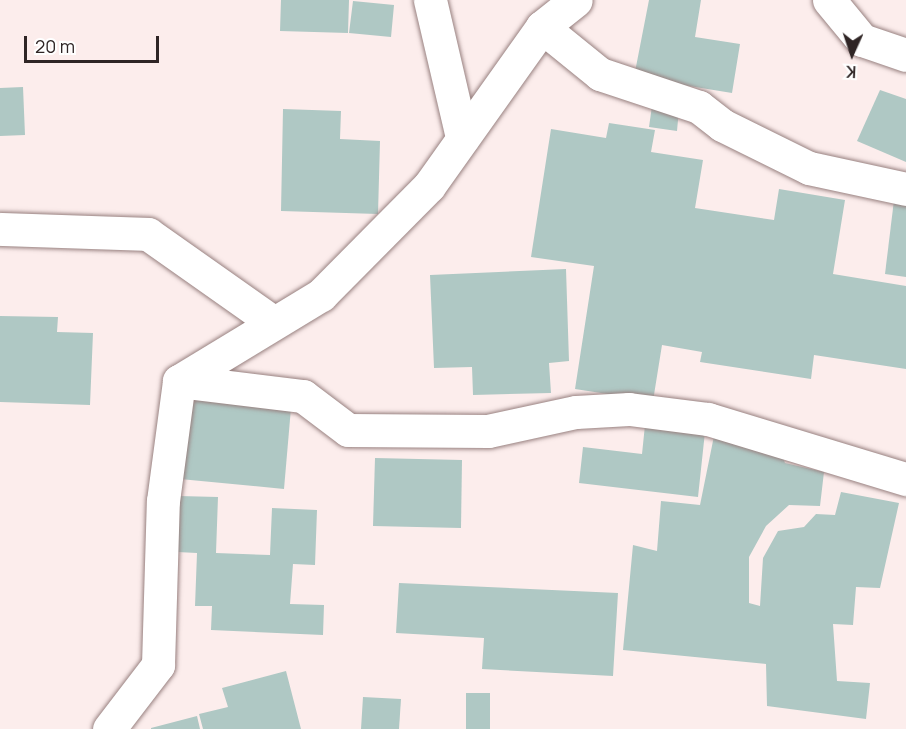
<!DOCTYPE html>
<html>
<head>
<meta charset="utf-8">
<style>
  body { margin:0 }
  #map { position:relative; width:906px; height:729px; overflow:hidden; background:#fcedec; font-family:Manrope,sans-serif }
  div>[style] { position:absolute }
  .building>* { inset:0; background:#afc8c4 }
  .roads { filter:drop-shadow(0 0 2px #988180) drop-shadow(0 0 2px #988180) }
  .minor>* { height:33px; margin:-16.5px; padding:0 16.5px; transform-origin:16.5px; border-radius:16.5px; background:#fff }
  span { translate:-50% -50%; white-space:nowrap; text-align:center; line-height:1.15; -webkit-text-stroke:6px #fff; paint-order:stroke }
  .north { position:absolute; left:822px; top:24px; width:60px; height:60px; -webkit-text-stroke:4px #fff; paint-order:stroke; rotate:183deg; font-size:16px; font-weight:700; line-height:24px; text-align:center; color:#2f2525 }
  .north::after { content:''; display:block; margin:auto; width:21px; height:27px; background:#2f2525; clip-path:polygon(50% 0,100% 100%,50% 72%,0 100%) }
  .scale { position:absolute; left:24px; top:36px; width:135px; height:27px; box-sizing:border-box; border:3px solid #2f2525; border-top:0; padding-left:8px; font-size:18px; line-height:21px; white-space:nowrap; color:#2f2525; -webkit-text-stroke:4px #fff; paint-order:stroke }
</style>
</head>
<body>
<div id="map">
  <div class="building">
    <div style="clip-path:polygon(281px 0,349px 0,348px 33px,280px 31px)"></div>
    <div style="clip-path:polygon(649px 0,701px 0,695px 37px,740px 44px,732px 93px,634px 77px)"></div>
    <div style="clip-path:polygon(353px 1px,394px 5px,391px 37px,349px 33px)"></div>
    <div style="clip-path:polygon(23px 87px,25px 135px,0 136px,0 88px)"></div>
    <div style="clip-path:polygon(880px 90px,906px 99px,906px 162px,857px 141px)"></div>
    <div style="clip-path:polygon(652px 106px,679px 109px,677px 131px,649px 127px)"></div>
    <div style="clip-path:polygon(283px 109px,341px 111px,340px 139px,380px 141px,378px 214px,281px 211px)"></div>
    <div style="clip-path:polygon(609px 123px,655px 130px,651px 152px,703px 160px,695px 208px,774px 220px,779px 189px,845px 200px,833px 274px,906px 286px,906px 369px,814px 355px,811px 379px,700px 362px,702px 352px,662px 345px,653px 401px,575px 389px,594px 266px,531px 257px,551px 129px,606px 138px)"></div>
    <div style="clip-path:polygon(894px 200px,906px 201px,906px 277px,885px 274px)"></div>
    <div style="clip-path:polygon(566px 269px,569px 361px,549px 363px,551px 393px,473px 395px,472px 367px,434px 368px,430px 275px)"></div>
    <div style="clip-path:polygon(0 316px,58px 317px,57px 332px,93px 333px,90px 405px,0 402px)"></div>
    <div style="clip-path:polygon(188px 399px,291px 408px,284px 489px,180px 479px)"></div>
    <div style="clip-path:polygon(645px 425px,705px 432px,698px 497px,579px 483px,583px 447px,642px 454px)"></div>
    <div style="clip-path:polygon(714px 436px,779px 446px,785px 463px,824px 472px,820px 506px,789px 505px,766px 526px,749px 557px,749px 603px,760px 606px,763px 558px,778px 531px,804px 527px,816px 514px,835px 515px,841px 492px,899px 503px,880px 588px,856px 587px,853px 625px,833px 624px,837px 681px,870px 683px,866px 719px,767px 706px,766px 664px,623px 650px,633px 545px,657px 551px,661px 501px,700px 505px)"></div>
    <div style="clip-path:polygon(375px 458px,462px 460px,461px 528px,373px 526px)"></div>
    <div style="clip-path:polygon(179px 496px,218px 497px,216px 553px,270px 555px,272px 508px,317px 510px,315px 565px,293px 564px,290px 604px,324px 605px,323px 635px,211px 630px,212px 606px,195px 606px,197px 553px,177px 552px)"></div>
    <div style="clip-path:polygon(399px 583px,618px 593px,613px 676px,482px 669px,484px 638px,396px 633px)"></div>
    <div style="clip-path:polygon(286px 671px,301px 729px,203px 729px,199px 714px,228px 707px,222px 688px)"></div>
    <div style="clip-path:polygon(466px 693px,490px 693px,490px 729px,466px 729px)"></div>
    <div style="clip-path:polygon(363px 697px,401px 699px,399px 729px,361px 729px)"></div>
    <div style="clip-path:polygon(197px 716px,200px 729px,151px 729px,151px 728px)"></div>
  </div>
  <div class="roads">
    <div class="minor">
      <div style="left:430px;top:0;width:142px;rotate:76.9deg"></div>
      <div style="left:829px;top:0;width:52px;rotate:50.5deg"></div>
      <div style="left:862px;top:40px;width:46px;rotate:18.8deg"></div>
      <div style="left:542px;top:27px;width:75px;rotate:39deg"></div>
      <div style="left:600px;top:74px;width:104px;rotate:18.4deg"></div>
      <div style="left:699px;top:107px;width:29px;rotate:38deg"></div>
      <div style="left:722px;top:125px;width:97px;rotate:26.3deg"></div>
      <div style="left:809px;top:168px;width:99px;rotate:12.2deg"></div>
      <div style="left:0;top:229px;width:148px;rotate:1.9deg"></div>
      <div style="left:148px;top:234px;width:154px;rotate:35.2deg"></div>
      <div style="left:179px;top:381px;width:125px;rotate:6.9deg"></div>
      <div style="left:303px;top:396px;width:56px;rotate:37.1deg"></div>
      <div style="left:348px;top:430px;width:140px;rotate:0.4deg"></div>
      <div style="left:488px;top:431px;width:90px;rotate:-12.2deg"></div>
      <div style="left:576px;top:412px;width:53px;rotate:-3.2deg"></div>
      <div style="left:629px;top:409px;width:80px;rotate:7.2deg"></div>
      <div style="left:708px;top:419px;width:207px;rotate:16.9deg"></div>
      <div style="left:109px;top:729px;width:81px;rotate:-52.6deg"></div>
      <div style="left:158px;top:665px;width:164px;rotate:-88.3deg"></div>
      <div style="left:163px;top:501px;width:121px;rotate:-82.4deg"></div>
      <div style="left:179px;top:381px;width:166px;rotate:-31.2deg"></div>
      <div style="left:321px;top:295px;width:153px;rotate:-45.3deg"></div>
      <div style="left:429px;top:186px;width:195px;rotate:-54.6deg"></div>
      <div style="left:542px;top:27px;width:43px;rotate:-38.5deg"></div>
    </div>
  </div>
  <div class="north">K</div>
  <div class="scale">20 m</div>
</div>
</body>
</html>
